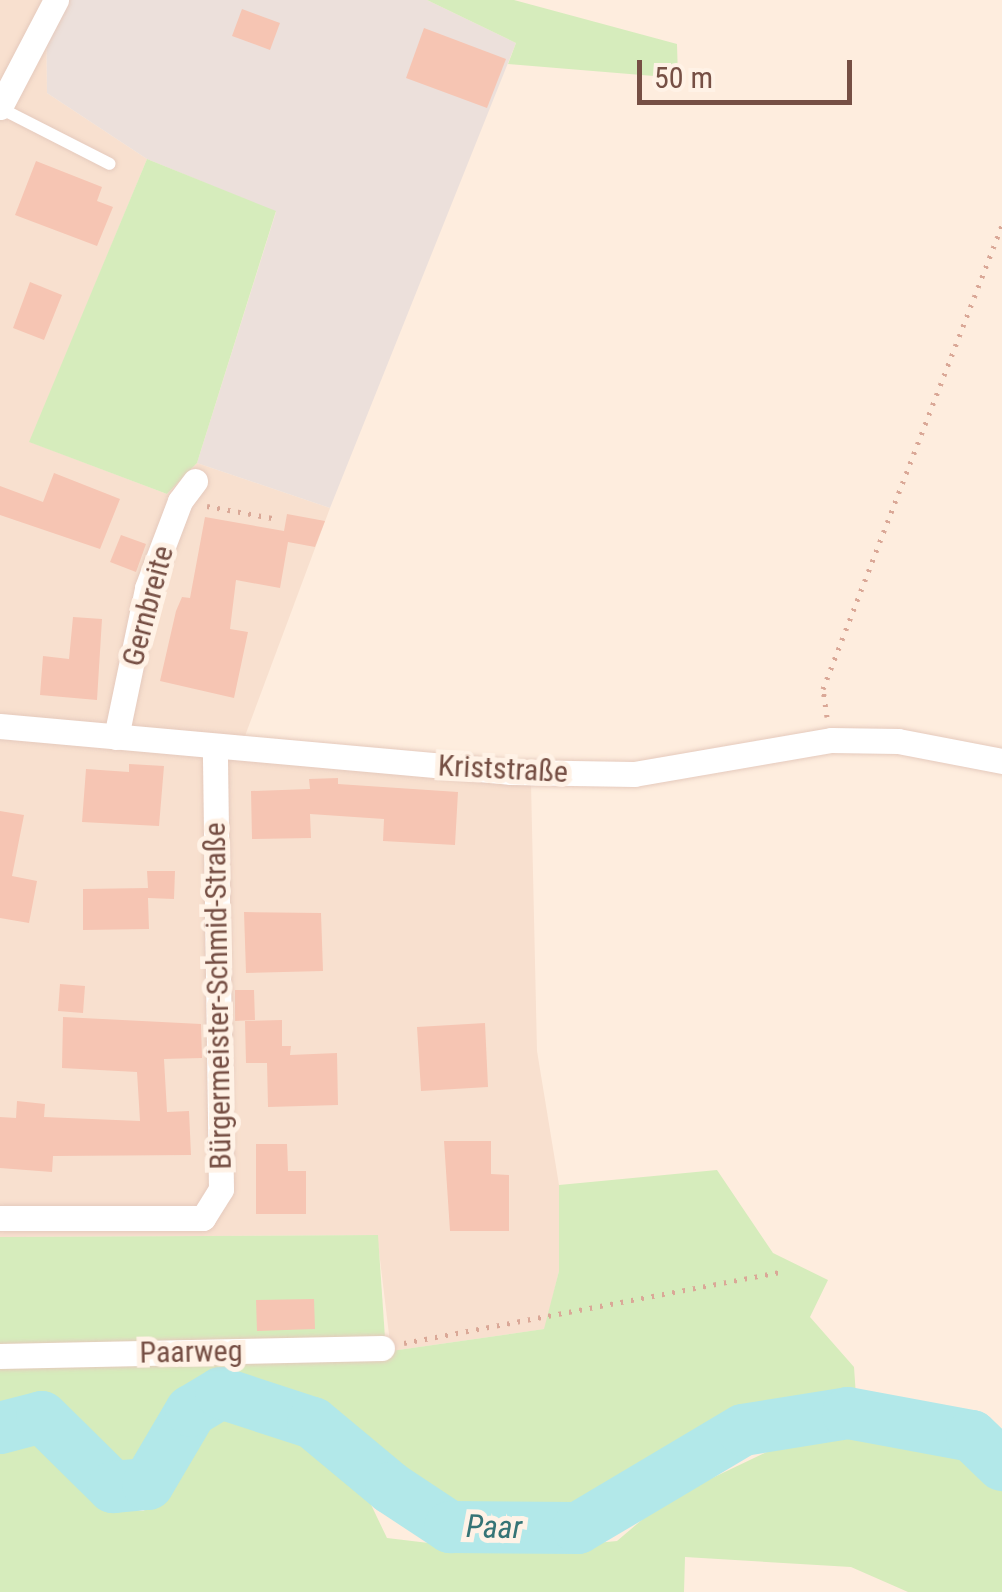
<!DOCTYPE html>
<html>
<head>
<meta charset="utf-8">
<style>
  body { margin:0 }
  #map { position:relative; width:1002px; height:1592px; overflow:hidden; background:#feedde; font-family:"Roboto Condensed",sans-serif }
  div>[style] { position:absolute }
  .residential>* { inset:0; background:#f8e0cf }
  .industrial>* { inset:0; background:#ece0db }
  .green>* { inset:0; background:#d6ecbc }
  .river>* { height:52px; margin:-26px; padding:0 26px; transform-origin:26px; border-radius:26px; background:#b2e8e9 }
  .building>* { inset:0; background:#f6c5b3 }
  .path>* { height:5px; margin-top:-2.5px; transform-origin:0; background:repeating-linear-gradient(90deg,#daa897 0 2.5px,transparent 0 10.5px) }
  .roads { filter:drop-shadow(0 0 2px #e5cabd) drop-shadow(0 0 2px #e5cabd) }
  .lane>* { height:12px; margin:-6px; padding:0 6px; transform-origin:6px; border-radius:6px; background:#fff }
  .street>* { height:25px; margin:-12.5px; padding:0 12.5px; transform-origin:12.5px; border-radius:12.5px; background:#fff }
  span { translate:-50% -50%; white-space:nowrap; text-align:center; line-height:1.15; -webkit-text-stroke:10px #fff2e6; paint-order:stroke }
  .street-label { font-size:30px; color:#764f44 }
  .water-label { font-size:32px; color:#357476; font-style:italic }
  .scale { position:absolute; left:637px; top:60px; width:215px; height:45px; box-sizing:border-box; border:5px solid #764f44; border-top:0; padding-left:12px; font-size:30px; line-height:35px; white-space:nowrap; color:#764f44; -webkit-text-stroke:8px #fff2e6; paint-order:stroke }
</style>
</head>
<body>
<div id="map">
  <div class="residential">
    <div style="clip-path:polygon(0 0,46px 0,47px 93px,147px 159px,30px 442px,167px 494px,197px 463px,330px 508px,236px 760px,531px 783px,537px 1051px,559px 1185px,559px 1271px,545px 1329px,391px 1351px,377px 1235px,0 1237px)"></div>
  </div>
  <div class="industrial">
    <div style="clip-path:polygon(46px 0,427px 0,516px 43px,330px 508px,197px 463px,276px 212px,147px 159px,47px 93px)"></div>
  </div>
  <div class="green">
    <div style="clip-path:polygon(427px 0,514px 0,677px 44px,678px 78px,508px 64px,516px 43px)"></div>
    <div style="clip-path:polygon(147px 159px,276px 211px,197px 463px,167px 494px,29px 442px)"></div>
    <div style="clip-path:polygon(717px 1170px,773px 1253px,828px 1280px,810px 1317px,854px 1367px,856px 1396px,745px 1419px,581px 1513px,456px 1505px,404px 1484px,354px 1429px,231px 1387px,192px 1398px,140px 1472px,107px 1469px,65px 1416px,35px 1408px,0 1419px,0 1364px,391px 1351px,544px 1329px,559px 1271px,559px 1185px)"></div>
    <div style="clip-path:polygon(378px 1235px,385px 1338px,0 1349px,0 1237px)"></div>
    <div style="clip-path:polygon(227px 1409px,331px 1452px,364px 1490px,387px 1538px,504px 1552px,617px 1541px,664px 1501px,794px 1439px,848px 1425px,910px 1433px,973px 1451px,1002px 1481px,1002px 1592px,908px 1592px,851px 1567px,685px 1557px,684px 1592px,0 1592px,0 1451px,33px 1430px,56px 1447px,106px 1507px,143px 1511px,162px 1501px,184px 1473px,202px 1427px)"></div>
  </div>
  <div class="river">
    <div style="left:0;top:1428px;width:43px;rotate:-14.7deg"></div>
    <div style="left:42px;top:1417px;width:100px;rotate:44.6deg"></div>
    <div style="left:113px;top:1487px;width:35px;rotate:-5deg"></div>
    <div style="left:148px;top:1484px;width:85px;rotate:-59.5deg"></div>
    <div style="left:191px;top:1411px;width:35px;rotate:-31deg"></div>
    <div style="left:221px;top:1393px;width:97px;rotate:18.1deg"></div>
    <div style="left:313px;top:1423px;width:102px;rotate:39.8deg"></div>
    <div style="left:391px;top:1488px;width:71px;rotate:33.5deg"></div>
    <div style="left:450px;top:1527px;width:128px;rotate:0.4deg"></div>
    <div style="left:578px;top:1528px;width:192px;rotate:-30.7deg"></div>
    <div style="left:743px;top:1430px;width:106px;rotate:-9.2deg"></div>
    <div style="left:848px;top:1413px;width:126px;rotate:10.5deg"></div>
    <div style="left:972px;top:1436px;width:42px;rotate:44deg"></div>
  </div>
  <div class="building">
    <div style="clip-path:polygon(242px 9px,280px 23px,270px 50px,232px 36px)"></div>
    <div style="clip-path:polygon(424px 28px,506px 59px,487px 108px,406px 78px)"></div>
    <div style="clip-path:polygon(36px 161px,102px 187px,97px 201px,113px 207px,97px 246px,15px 215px)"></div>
    <div style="clip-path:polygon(30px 282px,62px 295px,44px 340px,13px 328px)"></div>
    <div style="clip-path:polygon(54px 473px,120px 499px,100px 549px,0 515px,0 486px,43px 502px)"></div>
    <div style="clip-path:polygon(287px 514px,325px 521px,315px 547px,288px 542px,280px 588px,236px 580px,230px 629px,248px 632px,234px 698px,160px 681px,176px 611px,182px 597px,190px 598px,205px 517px,284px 531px)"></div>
    <div style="clip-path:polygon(121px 535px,146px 544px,136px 572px,110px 562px)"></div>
    <div style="clip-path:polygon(73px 617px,102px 619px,97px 700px,40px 695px,43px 656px,69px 659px)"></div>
    <div style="clip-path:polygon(129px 764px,164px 766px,159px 826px,82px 822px,86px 769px,129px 772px)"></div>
    <div style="clip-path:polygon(338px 778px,338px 784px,458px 792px,455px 845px,383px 841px,384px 819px,310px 814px,311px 838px,252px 839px,251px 791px,310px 789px,309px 779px)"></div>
    <div style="clip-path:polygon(0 811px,24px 815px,12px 876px,37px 881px,29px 923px,0 918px)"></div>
    <div style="clip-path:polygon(147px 871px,175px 871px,174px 899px,148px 898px,149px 929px,83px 930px,83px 889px,148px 888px)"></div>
    <div style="clip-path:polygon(244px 912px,321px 913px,323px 971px,246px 973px)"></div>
    <div style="clip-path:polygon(60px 984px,85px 986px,83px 1013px,58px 1011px)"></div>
    <div style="clip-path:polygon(235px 990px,254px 990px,255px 1020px,235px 1021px)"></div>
    <div style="clip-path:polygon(63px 1017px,201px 1024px,202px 1058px,164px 1059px,167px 1112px,189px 1111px,191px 1155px,53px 1156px,52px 1172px,0 1168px,0 1117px,16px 1118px,17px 1101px,45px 1104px,44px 1117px,140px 1121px,137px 1072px,62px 1068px)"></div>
    <div style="clip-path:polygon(282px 1020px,282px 1046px,291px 1046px,290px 1055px,337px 1053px,338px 1105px,268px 1107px,267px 1063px,246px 1063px,245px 1021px)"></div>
    <div style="clip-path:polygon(485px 1023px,488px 1087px,421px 1091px,417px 1027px)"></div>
    <div style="clip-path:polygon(444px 1141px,491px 1141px,491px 1174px,509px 1175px,509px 1231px,450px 1231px)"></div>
    <div style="clip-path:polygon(256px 1144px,287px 1144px,288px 1171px,306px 1171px,306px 1214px,256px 1214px)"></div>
    <div style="clip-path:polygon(314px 1299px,315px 1329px,257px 1331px,256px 1300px)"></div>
  </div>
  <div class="path">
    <div style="left:207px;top:506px;width:72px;rotate:10.4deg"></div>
    <div style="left:827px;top:717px;width:28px;rotate:-98deg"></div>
    <div style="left:823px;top:689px;width:498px;rotate:-68.9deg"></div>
    <div style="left:404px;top:1343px;width:384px;rotate:-10.7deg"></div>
  </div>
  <div class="roads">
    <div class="lane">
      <div style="left:0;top:108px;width:123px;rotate:27deg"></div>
    </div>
    <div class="street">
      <div style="left:0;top:107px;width:121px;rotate:-62.4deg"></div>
      <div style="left:0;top:726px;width:513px;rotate:5.14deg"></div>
      <div style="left:511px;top:772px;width:123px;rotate:0.9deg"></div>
      <div style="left:634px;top:774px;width:200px;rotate:-9.8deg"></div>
      <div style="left:831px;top:740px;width:67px;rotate:0.9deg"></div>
      <div style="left:898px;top:741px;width:106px;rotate:10.9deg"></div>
      <div style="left:116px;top:737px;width:152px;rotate:-78.2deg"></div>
      <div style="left:147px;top:588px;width:93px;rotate:-69.2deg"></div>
      <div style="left:180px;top:501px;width:25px;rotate:-53deg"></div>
      <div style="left:0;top:1218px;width:203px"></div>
      <div style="left:203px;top:1218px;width:34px;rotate:-58deg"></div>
      <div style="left:221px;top:1189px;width:442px;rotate:-90.8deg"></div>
      <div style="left:0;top:1356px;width:382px;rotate:-1.2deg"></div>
    </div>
  </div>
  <div class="street-label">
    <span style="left:148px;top:606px;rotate:-75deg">Gernbreite</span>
    <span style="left:503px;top:769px;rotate:3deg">Kriststraße</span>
    <span style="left:218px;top:996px;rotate:-91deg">Bürgermeister-Schmid-Straße</span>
    <span style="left:191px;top:1352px;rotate:-1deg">Paarweg</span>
  </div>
  <div class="water-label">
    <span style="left:494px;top:1527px;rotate:1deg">Paar</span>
  </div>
  <div class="scale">50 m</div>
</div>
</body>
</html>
